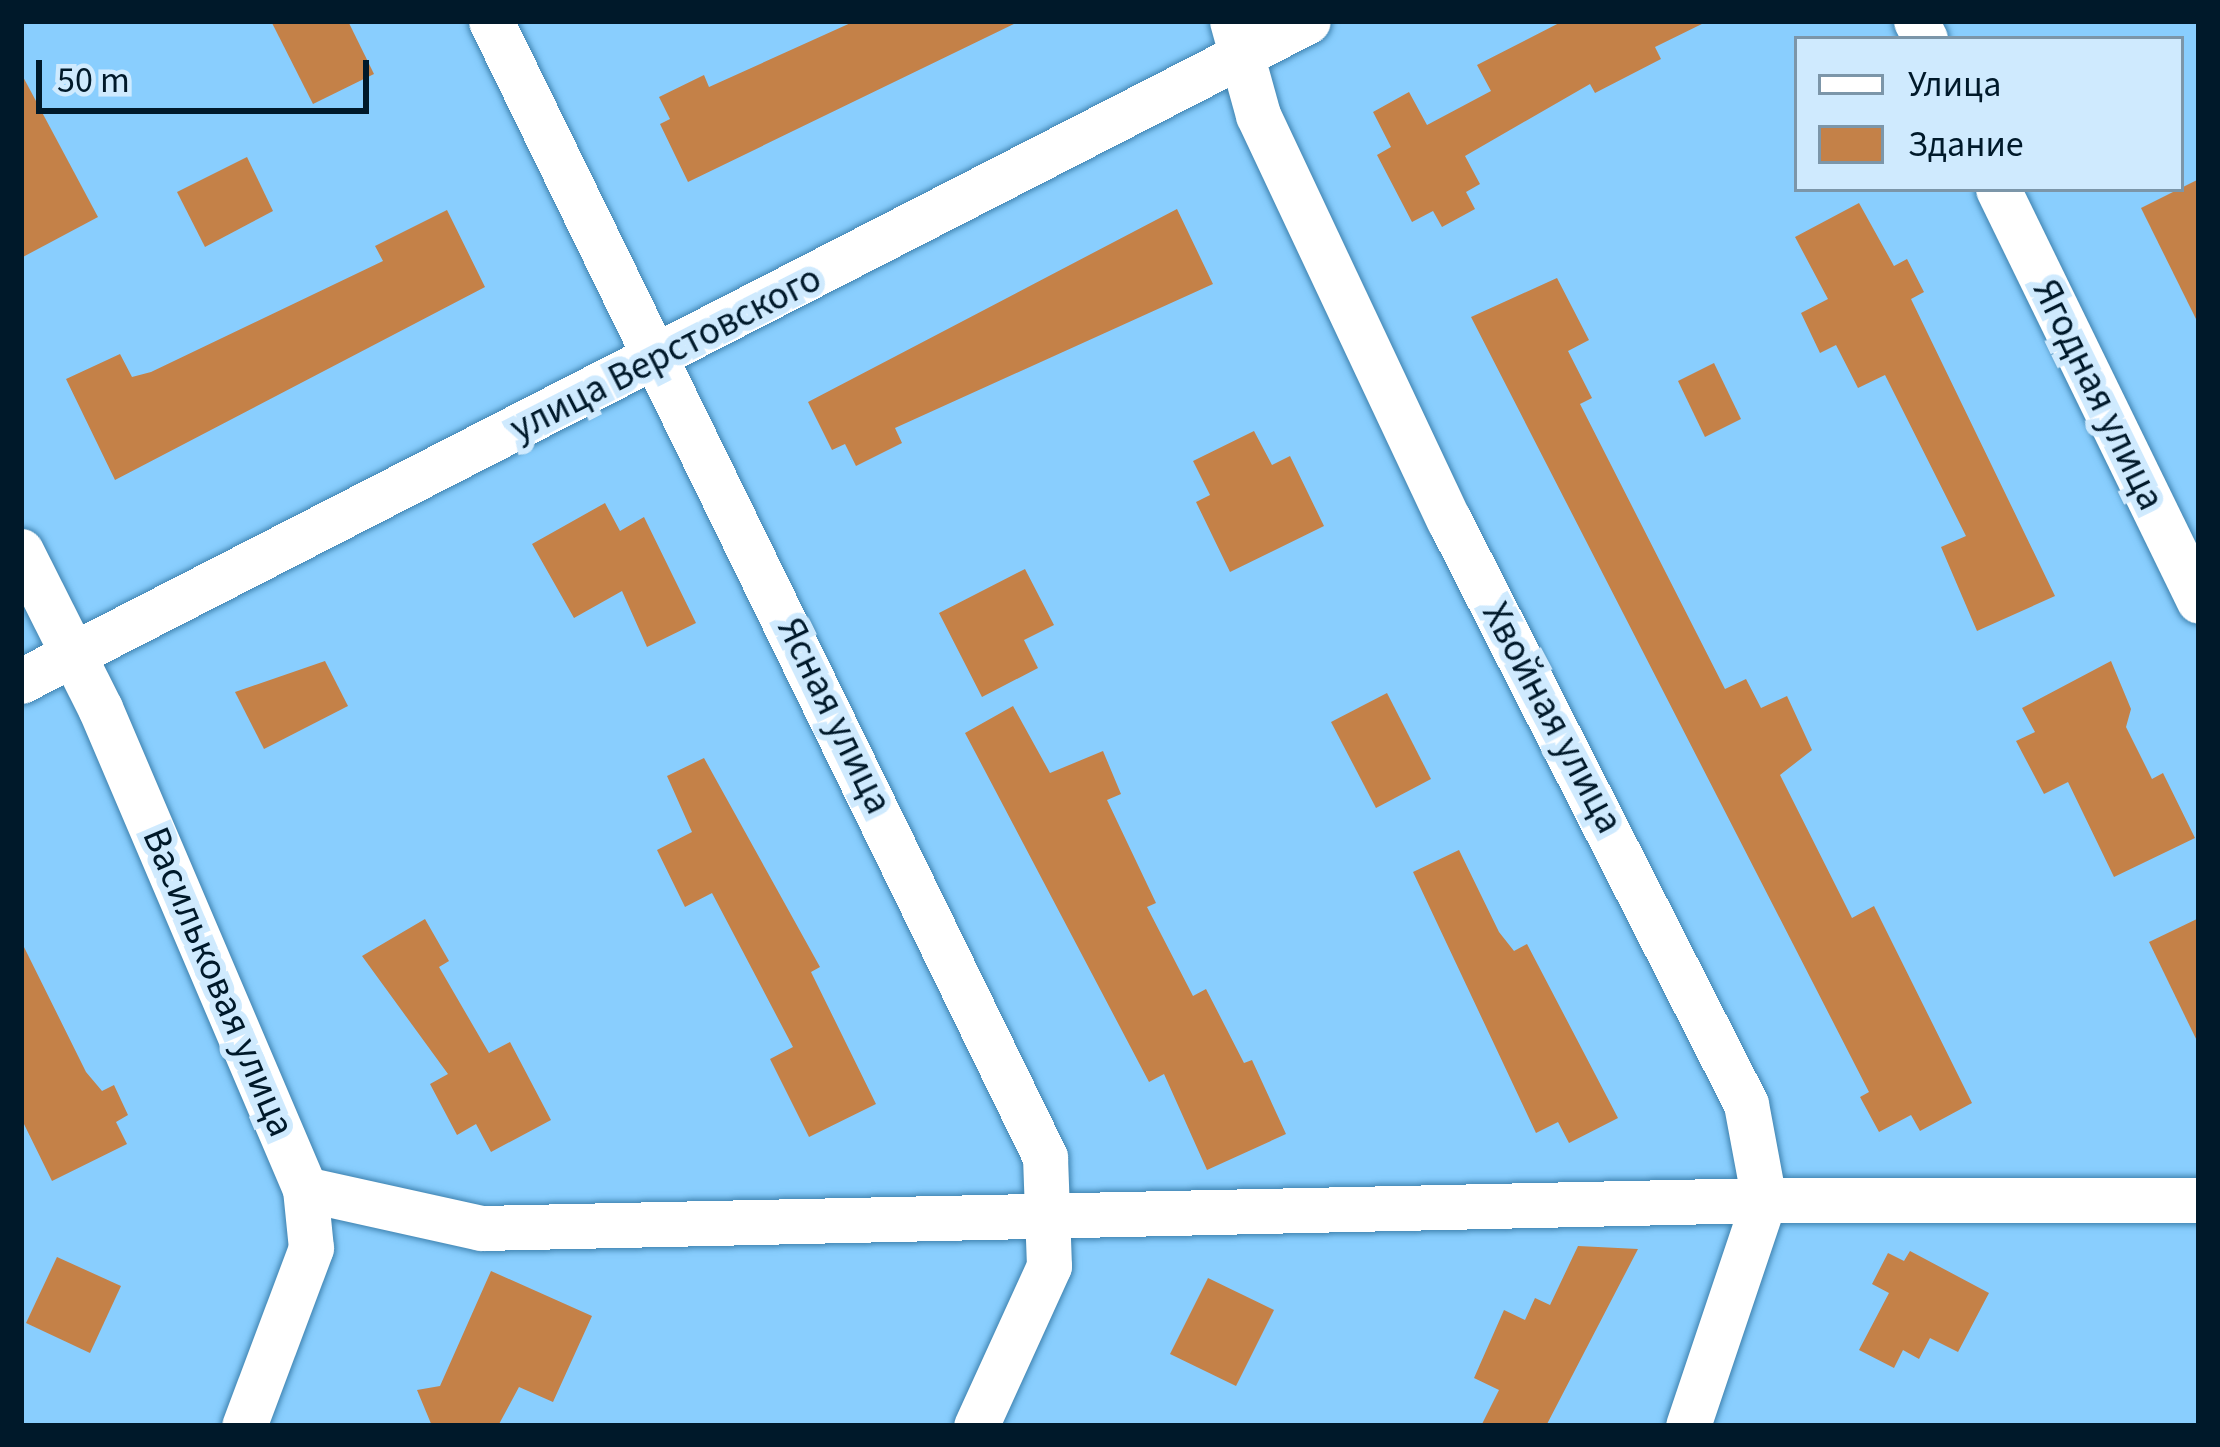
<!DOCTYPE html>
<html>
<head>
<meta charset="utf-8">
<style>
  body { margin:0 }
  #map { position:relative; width:2220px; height:1447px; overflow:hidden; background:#89cefe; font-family:"Source Sans 3",sans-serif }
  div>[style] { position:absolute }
  .building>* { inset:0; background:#c48148 }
  .roads { filter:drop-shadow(0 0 3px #3d81ae) drop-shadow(0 0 3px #3d81ae) }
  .minor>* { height:45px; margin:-22.5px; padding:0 22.5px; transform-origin:22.5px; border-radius:22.5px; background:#fff }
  span { translate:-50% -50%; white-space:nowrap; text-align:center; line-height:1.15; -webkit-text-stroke:12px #cfeafe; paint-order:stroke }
  .street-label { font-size:39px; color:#00192a }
  .frame { position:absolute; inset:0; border:24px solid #00192a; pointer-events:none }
  .legend { position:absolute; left:1794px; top:36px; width:390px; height:156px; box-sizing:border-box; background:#cfeafe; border:3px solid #7c96a9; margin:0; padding:15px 21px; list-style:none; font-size:36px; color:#00192a }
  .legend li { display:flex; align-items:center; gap:24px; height:60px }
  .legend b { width:60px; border:3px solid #7c96a9 }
  .scale { position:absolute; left:36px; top:60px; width:333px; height:54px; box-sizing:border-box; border:6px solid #00192a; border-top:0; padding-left:15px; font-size:36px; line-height:42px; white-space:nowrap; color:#00192a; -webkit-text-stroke:9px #cfeafe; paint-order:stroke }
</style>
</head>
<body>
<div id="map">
  <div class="building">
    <div style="clip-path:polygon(271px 21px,348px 21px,374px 74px,313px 104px)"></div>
    <div style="clip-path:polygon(855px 21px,1020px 21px,688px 182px,660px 124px,670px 119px,659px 97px,704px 75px,709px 87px)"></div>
    <div style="clip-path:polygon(1563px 21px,1708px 21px,1655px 47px,1661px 59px,1595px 93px,1590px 84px,1465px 156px,1480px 184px,1466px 192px,1475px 209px,1442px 227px,1433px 211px,1412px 222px,1377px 155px,1391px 147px,1373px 112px,1409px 92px,1427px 125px,1491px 91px,1477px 65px)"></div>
    <div style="clip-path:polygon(21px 73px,98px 217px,21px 258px)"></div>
    <div style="clip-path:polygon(247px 157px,273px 211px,205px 247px,177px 192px)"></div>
    <div style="clip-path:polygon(2199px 179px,2199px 325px,2141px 208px)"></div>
    <div style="clip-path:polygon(1859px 203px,1894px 266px,1907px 259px,1924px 292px,1911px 299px,2055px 596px,1977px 631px,1941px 547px,1966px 536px,1885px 375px,1858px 388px,1836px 345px,1820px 353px,1801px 313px,1828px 299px,1795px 237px)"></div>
    <div style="clip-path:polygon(1177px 209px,1213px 284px,895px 428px,902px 443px,856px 466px,845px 444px,832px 450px,808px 402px)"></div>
    <div style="clip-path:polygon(447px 210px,485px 287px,115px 480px,66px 379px,120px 354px,132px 377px,151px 372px,383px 261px,375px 246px)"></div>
    <div style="clip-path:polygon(1557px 278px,1589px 340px,1568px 351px,1592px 398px,1580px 404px,1725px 689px,1746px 679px,1761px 708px,1787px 696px,1812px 750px,1780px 775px,1852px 918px,1874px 906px,1972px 1103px,1920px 1131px,1911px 1115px,1879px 1132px,1860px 1097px,1869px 1092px,1471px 317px)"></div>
    <div style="clip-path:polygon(1714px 363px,1741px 419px,1705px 437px,1678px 381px)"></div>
    <div style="clip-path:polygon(1254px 431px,1272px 465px,1290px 456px,1324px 526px,1230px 572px,1196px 502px,1210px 495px,1193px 461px)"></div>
    <div style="clip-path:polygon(605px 503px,620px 531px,644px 517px,696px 623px,647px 647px,622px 591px,574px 618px,532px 544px)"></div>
    <div style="clip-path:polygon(1025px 569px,1054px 625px,1024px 640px,1038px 668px,982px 697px,939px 613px)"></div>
    <div style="clip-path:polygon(325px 661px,348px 706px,264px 749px,235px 692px)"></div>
    <div style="clip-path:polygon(2111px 661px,2131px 709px,2126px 727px,2152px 779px,2163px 773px,2195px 838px,2114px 877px,2068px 782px,2044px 794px,2016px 741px,2035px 732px,2022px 708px)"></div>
    <div style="clip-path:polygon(1387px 693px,1431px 779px,1376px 808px,1331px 722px)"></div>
    <div style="clip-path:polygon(1013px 706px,1050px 773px,1103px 751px,1121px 794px,1107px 800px,1156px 903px,1147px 907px,1193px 996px,1206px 989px,1244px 1063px,1252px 1060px,1286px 1134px,1207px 1170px,1164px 1074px,1149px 1082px,965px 733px)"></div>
    <div style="clip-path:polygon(704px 758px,820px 967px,811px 972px,876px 1104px,809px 1137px,770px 1059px,793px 1047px,712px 893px,685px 907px,657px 850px,692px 832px,667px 776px)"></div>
    <div style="clip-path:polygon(1459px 850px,1499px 932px,1514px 951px,1527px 944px,1618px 1118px,1569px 1143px,1558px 1122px,1536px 1133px,1413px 872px)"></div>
    <div style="clip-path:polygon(2199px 918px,2199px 1045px,2149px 942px)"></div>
    <div style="clip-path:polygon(425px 919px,449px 961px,439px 967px,489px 1053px,510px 1042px,551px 1120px,491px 1152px,476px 1124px,457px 1135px,430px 1084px,448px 1074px,362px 956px)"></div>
    <div style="clip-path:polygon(21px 941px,86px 1072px,102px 1091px,114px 1085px,128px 1115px,116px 1122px,127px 1144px,52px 1181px,21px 1118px)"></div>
    <div style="clip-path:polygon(1578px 1246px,1638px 1249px,1546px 1426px,1481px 1426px,1499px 1390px,1474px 1378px,1504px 1310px,1525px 1320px,1535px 1298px,1550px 1305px)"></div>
    <div style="clip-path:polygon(1910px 1251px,1989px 1293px,1958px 1352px,1930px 1338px,1919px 1359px,1903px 1350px,1894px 1368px,1859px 1350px,1889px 1293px,1872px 1284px,1888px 1253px,1904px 1261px)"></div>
    <div style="clip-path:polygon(57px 1257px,121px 1286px,90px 1353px,26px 1323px)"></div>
    <div style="clip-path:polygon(491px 1271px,592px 1316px,553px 1402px,519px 1387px,498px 1426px,432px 1426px,417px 1390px,440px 1386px)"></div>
    <div style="clip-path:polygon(1208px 1278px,1274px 1310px,1236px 1386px,1170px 1354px)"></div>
  </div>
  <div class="roads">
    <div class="minor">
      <div style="left:491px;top:21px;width:1264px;rotate:64deg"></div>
      <div style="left:1045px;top:1157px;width:109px;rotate:87.9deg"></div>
      <div style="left:1049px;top:1266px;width:176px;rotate:114.5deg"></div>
      <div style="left:1232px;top:21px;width:98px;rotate:74.5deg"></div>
      <div style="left:1258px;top:115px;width:448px;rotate:64.8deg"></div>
      <div style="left:1449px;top:520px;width:655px;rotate:63.04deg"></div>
      <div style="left:1746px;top:1104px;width:98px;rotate:79.4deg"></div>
      <div style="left:1764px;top:1200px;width:238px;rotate:108.6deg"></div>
      <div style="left:1916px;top:21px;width:20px;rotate:63deg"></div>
      <div style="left:1998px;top:189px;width:458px;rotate:64deg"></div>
      <div style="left:21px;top:551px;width:176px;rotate:63.3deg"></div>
      <div style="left:100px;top:708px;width:523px;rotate:66.92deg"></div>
      <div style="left:305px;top:1189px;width:59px;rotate:84.2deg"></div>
      <div style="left:311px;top:1248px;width:190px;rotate:110.6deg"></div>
      <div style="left:21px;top:681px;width:1446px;rotate:-27.15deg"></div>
      <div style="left:305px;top:1189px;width:180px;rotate:12.5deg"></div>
      <div style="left:481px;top:1228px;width:1283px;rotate:-1.25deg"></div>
      <div style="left:1764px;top:1200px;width:435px"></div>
    </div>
  </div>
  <div class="street-label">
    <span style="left:666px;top:354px;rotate:-27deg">улица Верстовского</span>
    <span style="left:2098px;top:395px;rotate:64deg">Ягодная улица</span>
    <span style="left:834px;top:716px;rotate:64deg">Ясная улица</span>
    <span style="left:1552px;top:718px;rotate:62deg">Хвойная улица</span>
    <span style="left:218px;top:982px;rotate:67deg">Васильковая улица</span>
  </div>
  <div class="frame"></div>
  <ul class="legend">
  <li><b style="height:15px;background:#fff"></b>Улица</li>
  <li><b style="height:33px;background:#c48148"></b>Здание</li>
  </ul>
  <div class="scale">50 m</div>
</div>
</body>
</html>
